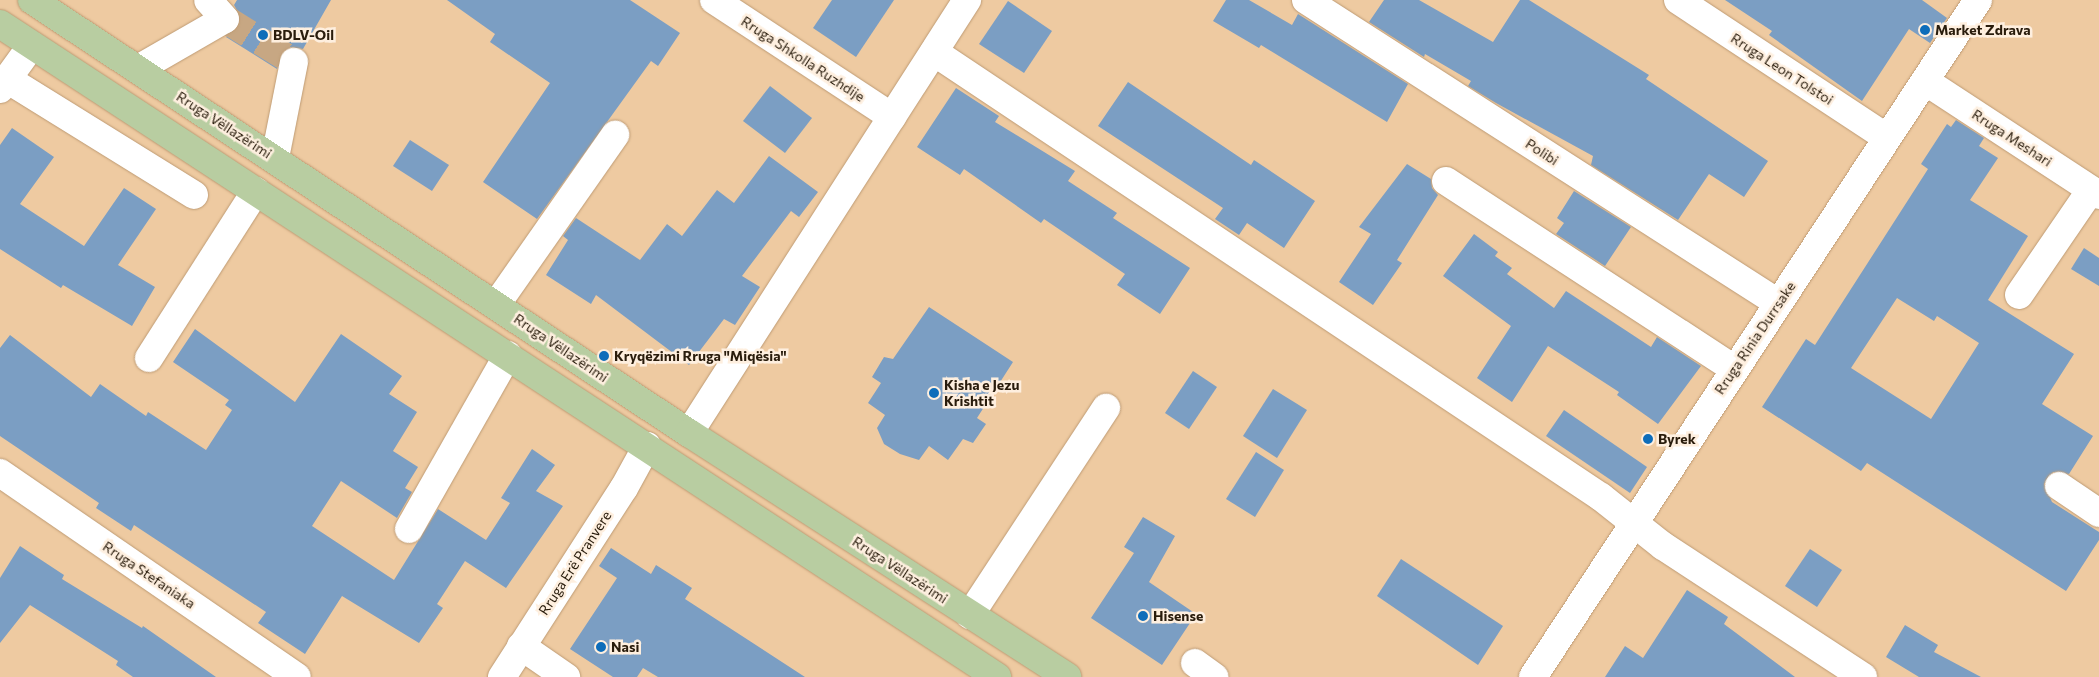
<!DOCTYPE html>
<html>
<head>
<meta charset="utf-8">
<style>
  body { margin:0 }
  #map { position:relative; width:2099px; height:677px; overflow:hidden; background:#eecaa1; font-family:Commissioner,sans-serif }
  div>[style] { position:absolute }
  .building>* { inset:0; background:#7b9ec3 }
  .minor-tunnel>* { height:28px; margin-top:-14px; transform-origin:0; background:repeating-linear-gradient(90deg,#c7a783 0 28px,transparent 0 42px) }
  .roads { filter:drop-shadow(0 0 1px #be9b74) drop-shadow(0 0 1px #be9b74) }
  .minor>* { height:28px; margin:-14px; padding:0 14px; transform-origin:14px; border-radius:14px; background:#fff }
  .major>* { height:28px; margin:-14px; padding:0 14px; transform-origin:14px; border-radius:14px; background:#b8cda1 }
  .dots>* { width:14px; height:14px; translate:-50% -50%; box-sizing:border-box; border:2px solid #feefdf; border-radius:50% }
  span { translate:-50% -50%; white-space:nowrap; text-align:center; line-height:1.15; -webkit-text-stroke:5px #feefdf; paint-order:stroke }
  .poi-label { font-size:14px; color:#291c0c; font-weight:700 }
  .left { translate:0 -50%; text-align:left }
  .street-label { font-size:14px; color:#291c0c }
</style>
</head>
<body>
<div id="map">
  <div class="building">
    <div style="clip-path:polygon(237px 0,331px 0,303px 49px,289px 47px,283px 51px,277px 69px,226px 37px,239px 25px,240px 16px,234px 5px)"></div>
    <div style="clip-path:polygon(447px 0,630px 0,680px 33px,658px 66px,651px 61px,537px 219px,483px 182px,550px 83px,490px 42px,495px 34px)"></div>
    <div style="clip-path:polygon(832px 0,894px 0,856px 57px,813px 28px)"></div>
    <div style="clip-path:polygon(1226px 0,1249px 0,1292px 25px,1298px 14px,1408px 84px,1387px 122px,1261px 45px,1259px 48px,1213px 21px)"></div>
    <div style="clip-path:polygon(1384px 0,1419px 0,1493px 42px,1520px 0,1529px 0,1649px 75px,1646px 79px,1768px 161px,1744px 197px,1709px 174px,1678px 220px,1591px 165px,1593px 156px,1496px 103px,1468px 86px,1471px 81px,1425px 54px,1424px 57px,1369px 22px)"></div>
    <div style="clip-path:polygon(1725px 0,1922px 0,1947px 18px,1930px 43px,1909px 29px,1862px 101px,1769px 35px,1772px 31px)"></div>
    <div style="clip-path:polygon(1008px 1px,1052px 31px,1024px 73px,979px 44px)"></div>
    <div style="clip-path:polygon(1128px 82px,1251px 165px,1254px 160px,1315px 201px,1284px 248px,1247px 223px,1239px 235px,1215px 219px,1223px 208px,1098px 126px)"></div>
    <div style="clip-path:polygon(770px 86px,812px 118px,785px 153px,743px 121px)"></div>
    <div style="clip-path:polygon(956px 88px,999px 116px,995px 122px,1075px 171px,1068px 181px,1117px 213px,1113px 218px,1190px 268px,1160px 314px,1117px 285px,1125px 274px,1044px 219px,1041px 223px,964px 169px,960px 175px,917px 147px)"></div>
    <div style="clip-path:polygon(evenodd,1956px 120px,1984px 138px,1979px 146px,1998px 158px,1970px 200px,2028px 236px,1988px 300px,2074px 354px,2042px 404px,2093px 436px,2069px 474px,2053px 472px,2044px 484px,2052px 502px,2099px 532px,2099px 540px,2066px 591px,1867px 463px,1861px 471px,1762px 407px,1806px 339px,1815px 345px,1928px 169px,1921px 164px,1947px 124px,1951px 127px,1956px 120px,1897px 298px,1934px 321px,1937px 316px,1979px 343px,1931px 419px,1851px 368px,1897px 298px)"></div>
    <div style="clip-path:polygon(12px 128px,54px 157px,20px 204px,84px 246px,124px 188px,156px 209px,118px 265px,155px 287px,132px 326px,63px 285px,61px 288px,0 249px,0 145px)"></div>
    <div style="clip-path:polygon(410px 140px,449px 165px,432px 191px,393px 166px)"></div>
    <div style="clip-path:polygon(769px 156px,818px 192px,799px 217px,791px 211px,742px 276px,760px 287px,735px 325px,724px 319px,689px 365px,596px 295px,591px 304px,546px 275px,568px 240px,563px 236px,576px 218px,640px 260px,667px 224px,682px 236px,717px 190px,734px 203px)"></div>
    <div style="clip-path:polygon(1407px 164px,1431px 179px,1432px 188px,1438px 195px,1397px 260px,1402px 263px,1373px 305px,1339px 282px,1371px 234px,1359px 227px)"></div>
    <div style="clip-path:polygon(1574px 191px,1631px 227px,1605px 266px,1556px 234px,1564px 223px,1557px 218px)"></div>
    <div style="clip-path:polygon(1474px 234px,1498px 252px,1495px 256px,1512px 268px,1507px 274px,1554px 308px,1566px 291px,1651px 347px,1657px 337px,1701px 366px,1658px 424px,1617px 395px,1619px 392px,1548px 346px,1512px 402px,1477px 378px,1511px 326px,1443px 276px)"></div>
    <div style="clip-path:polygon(2084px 248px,2099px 258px,2099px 286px,2071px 269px)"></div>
    <div style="clip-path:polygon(929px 307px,1013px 362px,977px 418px,986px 424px,973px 443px,963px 439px,948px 460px,929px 446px,919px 460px,900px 454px,884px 444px,877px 428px,885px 415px,868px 403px,881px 383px,872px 377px,884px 357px,893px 359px)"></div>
    <div style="clip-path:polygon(195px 329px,295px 402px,341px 334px,402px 376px,389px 394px,417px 412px,393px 451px,418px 467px,405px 488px,412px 492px,397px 518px,341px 481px,312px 526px,394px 580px,438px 509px,486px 540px,510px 503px,501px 498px,532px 449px,555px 465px,536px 491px,563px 506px,506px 588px,465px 561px,437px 604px,443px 608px,419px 643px,342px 596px,305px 654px,258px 623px,266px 612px,134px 525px,131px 531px,96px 508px,99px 503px,0 436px,0 348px,10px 335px,91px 397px,100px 384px,146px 416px,148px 412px,206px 450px,232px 410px,225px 405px,229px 400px,173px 362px)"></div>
    <div style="clip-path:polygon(1193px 371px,1217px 387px,1189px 429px,1165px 413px)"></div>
    <div style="clip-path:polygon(1273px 389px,1307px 410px,1277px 458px,1243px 436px)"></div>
    <div style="clip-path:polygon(1564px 410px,1647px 467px,1630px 493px,1546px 436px)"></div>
    <div style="clip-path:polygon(1256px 452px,1284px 470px,1255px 517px,1226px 499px)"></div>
    <div style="clip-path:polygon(1143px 517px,1175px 536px,1149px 582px,1196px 614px,1162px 665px,1091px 618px,1134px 553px,1124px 547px)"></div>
    <div style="clip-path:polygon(20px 546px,64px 575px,62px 579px,142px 628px,143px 626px,216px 677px,133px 677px,116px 665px,118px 661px,30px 605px,0 643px,0 578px)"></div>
    <div style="clip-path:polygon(611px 548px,651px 574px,656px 565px,692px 588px,685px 599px,805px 677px,658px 677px,643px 668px,637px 677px,613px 677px,570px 649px,617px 578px,599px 566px)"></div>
    <div style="clip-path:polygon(1810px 549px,1842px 570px,1817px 607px,1785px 586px)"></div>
    <div style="clip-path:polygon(1401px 559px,1503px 626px,1478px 665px,1377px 596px)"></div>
    <div style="clip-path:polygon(1687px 590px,1728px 617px,1724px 624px,1795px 677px,1605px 677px,1625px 646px,1643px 658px)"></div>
    <div style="clip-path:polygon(1905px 625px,1938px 645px,1934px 652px,1981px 677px,1919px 677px,1886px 657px)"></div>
  </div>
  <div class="minor-tunnel">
    <div style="left:225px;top:19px;width:81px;rotate:31.9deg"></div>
  </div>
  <div class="roads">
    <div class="minor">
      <div style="left:714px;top:0;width:213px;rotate:33.3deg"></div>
      <div style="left:1306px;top:0;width:561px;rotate:32.7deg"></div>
      <div style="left:1678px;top:0;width:250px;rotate:33.4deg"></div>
      <div style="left:934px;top:52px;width:802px;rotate:33.71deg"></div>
      <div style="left:1601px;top:497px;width:79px;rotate:38.3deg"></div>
      <div style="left:1663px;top:546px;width:239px;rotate:33.2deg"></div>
      <div style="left:138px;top:69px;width:100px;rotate:-29.9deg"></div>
      <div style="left:225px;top:19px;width:25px;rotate:-132deg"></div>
      <div style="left:7px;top:79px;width:220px;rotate:31.8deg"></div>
      <div style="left:1925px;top:81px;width:208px;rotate:33.2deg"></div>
      <div style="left:0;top:89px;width:54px;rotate:-54deg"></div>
      <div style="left:275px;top:158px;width:98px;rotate:-78.8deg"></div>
      <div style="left:1446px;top:181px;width:344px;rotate:33.1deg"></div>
      <div style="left:2019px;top:295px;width:127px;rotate:-55.6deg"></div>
      <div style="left:496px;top:305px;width:208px;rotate:-55deg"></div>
      <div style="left:149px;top:358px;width:198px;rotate:-57.4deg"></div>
      <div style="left:689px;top:433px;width:515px;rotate:-57.3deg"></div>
      <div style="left:0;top:473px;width:360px;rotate:34.5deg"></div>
      <div style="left:2059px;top:486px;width:48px;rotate:34deg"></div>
      <div style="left:409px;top:529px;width:200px;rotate:-60.4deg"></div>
      <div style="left:970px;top:615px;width:248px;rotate:-56.7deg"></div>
      <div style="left:521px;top:646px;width:55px;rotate:34.6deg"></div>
      <div style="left:1195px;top:663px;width:24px;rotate:36deg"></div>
      <div style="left:502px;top:677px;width:225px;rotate:-57.2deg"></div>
      <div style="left:624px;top:488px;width:48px;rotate:-61.3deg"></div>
      <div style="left:1533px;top:677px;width:810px;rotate:-56.68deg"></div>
    </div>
    <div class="major">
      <div style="left:32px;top:0;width:787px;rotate:33.39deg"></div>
      <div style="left:689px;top:433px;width:450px;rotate:32.8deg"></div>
      <div style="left:0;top:24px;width:1192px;rotate:33.22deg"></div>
    </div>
  </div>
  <div class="dots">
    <div style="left:1925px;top:30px;background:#0e6dba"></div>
    <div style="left:263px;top:35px;background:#0e6dba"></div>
    <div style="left:604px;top:356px;background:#0e6dba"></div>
    <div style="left:934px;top:393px;background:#0e6dba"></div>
    <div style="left:1648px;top:439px;background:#0e6dba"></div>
    <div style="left:1143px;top:616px;background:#0e6dba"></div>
    <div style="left:601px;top:647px;background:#0e6dba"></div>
  </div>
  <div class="poi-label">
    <span class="left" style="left:1935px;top:30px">Market Zdrava</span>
    <span class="left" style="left:273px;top:35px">BDLV-Oil</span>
    <span class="left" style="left:614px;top:356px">Kryqëzimi Rruga "Miqësia"</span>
    <span class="left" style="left:944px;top:393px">Kisha e Jezu<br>Krishtit</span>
    <span class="left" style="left:1658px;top:439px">Byrek</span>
    <span class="left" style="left:1153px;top:616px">Hisense</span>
    <span class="left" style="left:611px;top:647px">Nasi</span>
  </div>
  <div class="street-label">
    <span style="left:803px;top:59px;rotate:33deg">Rruga Shkolla Ruzhdije</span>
    <span style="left:1782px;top:69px;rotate:33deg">Rruga Leon Tolstoi</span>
    <span style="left:224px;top:125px;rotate:33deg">Rruga Vëllazërimi</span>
    <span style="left:2012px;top:138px;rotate:33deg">Rruga Meshari</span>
    <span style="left:1542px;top:152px;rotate:33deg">Polibi</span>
    <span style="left:1755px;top:338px;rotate:-56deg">Rruga Rinia Durrsake</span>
    <span style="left:561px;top:348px;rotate:34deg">Rruga Vëllazërimi</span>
    <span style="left:575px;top:563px;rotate:-57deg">Rruga Erë Pranvere</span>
    <span style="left:900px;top:570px;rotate:33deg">Rruga Vëllazërimi</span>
    <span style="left:149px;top:575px;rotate:34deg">Rruga Stefaniaka</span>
  </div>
</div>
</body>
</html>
